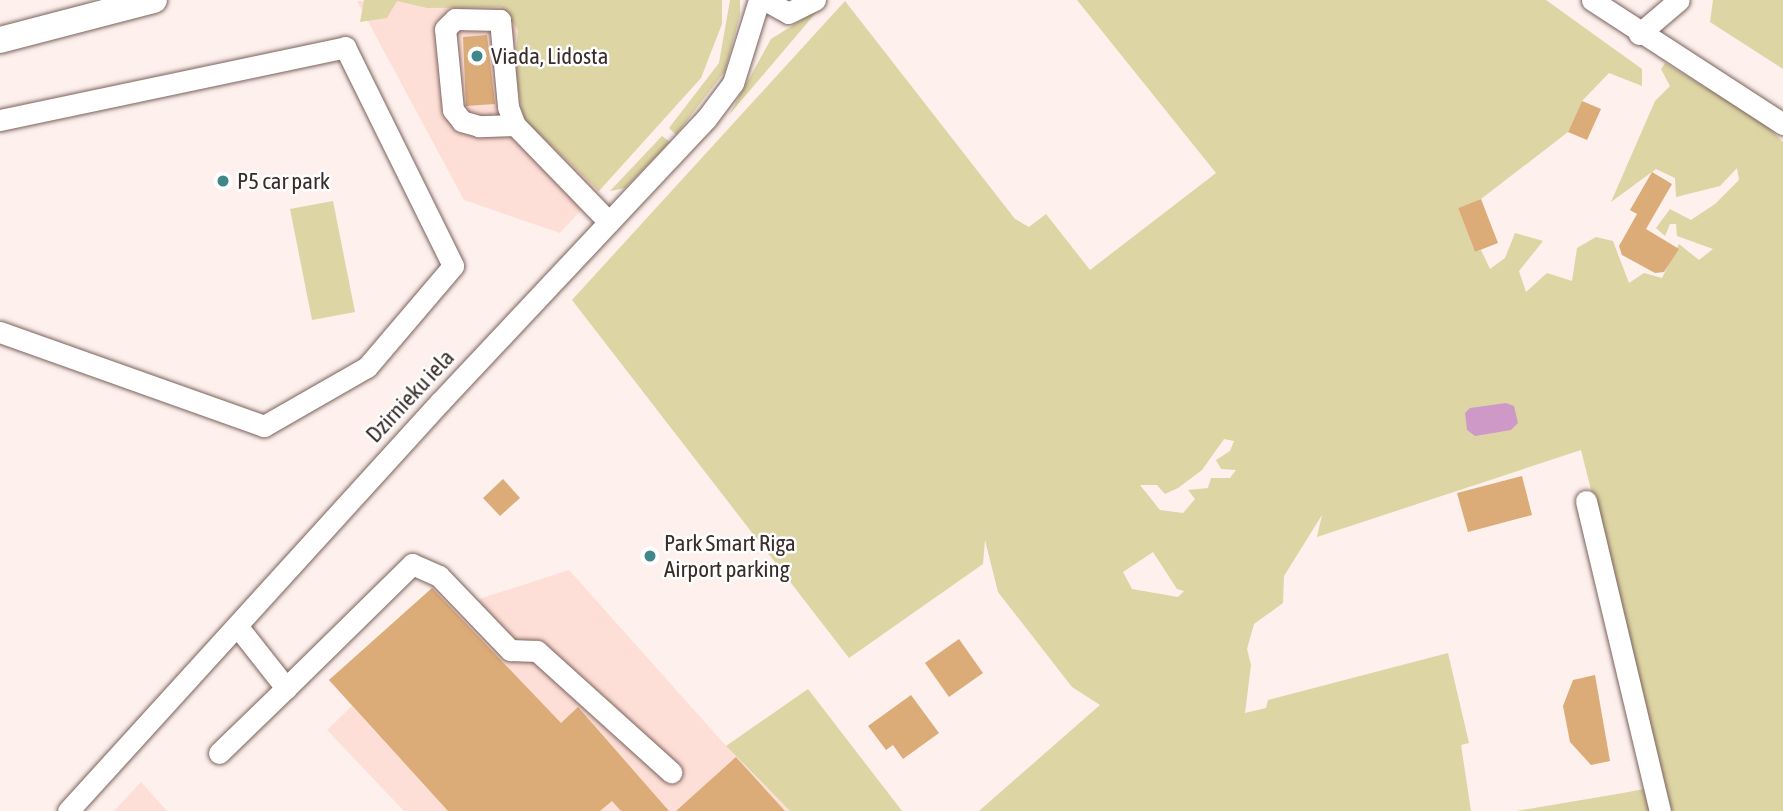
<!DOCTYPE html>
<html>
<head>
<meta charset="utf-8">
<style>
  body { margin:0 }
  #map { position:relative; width:1783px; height:811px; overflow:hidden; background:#fdf0ed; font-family:"Asap Condensed",sans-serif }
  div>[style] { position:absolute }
  .built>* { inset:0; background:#fedfd7 }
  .green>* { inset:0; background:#ddd5a4 }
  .water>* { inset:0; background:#cf99c7 }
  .building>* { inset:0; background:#dcac78 }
  .roads { filter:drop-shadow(0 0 2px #7b625b) drop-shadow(0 0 2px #7b625b) }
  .minor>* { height:21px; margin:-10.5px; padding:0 10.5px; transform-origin:10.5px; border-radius:10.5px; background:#fff }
  .major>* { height:26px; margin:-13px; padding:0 13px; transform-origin:13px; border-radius:13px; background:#fff }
  .dots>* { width:19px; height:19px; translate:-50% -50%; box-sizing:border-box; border:4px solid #fff; border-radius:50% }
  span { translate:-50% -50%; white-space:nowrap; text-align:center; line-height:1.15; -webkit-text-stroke:5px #fff; paint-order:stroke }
  .poi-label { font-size:23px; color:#382d2a }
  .left { translate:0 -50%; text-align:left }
  .street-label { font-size:23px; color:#382d2a }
</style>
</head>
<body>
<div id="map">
  <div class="built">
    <div style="clip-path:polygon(524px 0,602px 187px,560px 233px,464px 200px,357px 1px)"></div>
    <div style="clip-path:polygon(569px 570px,736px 757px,790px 811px,404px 811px,327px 730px,352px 706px,329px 680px,436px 585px,463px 613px,482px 598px)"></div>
    <div style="clip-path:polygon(141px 782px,167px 811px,114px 811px)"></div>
  </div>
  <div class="green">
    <div style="clip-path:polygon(364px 0,722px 0,722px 24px,701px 78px,599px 191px,523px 118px,515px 66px,518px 30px,501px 7px,427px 8px,397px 1px,387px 18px,360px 22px)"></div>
    <div style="clip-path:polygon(730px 0,740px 0,740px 15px,725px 71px,676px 135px,669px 128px,719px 63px)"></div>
    <div style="clip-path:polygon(evenodd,1077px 0,1546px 0,1642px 69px,1642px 86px,1609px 73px,1582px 101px,1568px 132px,1481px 199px,1458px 208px,1475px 252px,1481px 250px,1490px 269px,1505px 258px,1515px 233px,1543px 241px,1519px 271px,1526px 292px,1547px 273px,1572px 281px,1577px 248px,1596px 237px,1613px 241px,1629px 283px,1644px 273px,1662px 278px,1679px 244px,1699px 260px,1713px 249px,1677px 236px,1676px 224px,1670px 224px,1665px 236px,1656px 228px,1670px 209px,1691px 220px,1715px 204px,1739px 180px,1737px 168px,1720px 186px,1676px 197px,1675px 178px,1656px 169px,1611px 202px,1655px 101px,1670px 86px,1661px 69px,1665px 63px,1764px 123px,1783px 142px,1783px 811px,1672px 811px,1581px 450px,1317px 537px,1322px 515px,1284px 576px,1283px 603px,1254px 624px,1247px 649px,1251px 665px,1245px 713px,1266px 708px,1268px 700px,1448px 653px,1469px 743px,1461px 745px,1471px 811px,979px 811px,1100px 705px,1072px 687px,998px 592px,985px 540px,983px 564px,849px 658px,572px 300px,845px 1px,1015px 219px,1029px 227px,1046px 214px,1090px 270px,1216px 173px,1077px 0,1224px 439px,1234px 441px,1230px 451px,1216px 460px,1221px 469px,1236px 470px,1230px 478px,1211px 478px,1208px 488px,1188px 490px,1195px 499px,1183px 513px,1160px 510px,1140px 485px,1157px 485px,1165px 494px,1178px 488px,1202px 470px,1224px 439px,1077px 0,1153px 552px,1177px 589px,1184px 591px,1178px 597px,1132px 589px,1123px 572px,1153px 552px)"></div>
    <div style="clip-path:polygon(1713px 0,1783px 0,1783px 69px,1710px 22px)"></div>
    <div style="clip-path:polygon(819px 9px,729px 115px,771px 39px)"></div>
    <div style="clip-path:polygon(662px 136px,670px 142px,625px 188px,610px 191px)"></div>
    <div style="clip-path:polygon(333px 201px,355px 312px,312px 320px,290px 209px)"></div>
    <div style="clip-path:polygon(808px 689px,902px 811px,790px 811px,726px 746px)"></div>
    <div style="clip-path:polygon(1644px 789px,1649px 811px,1516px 811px,1623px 793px)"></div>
  </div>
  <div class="water">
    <div style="clip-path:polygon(1506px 403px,1514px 406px,1518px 423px,1511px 430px,1475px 436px,1467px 430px,1465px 413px,1470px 408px)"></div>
  </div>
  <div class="building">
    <div style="clip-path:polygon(487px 35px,495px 104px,466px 106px,463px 37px)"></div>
    <div style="clip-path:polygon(1582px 101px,1601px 109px,1587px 140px,1568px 132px)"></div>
    <div style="clip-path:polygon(1652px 172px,1672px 184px,1646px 229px,1679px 249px,1664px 272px,1655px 273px,1622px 255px,1619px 246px,1637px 214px,1630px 210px)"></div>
    <div style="clip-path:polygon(1481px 199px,1498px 243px,1475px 252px,1458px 208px)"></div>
    <div style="clip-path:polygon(1522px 476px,1532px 515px,1468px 532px,1457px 493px)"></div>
    <div style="clip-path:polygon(503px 479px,520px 498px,500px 516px,483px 498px)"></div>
    <div style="clip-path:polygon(432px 588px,561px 723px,578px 707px,669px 811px,621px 811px,612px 801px,600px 811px,448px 811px,329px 680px)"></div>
    <div style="clip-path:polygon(959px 639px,983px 673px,949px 697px,925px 663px)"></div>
    <div style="clip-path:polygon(1595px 675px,1610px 761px,1591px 765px,1570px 742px,1563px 706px,1573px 680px)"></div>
    <div style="clip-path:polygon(911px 695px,939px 733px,903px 759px,893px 745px,886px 750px,868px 726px)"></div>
    <div style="clip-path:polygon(736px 757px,785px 811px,676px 811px)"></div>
  </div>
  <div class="roads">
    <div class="minor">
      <div style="left:765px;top:0;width:26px;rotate:29deg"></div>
      <div style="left:788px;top:13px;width:30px;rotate:-26deg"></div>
      <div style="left:1592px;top:0;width:228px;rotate:33deg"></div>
      <div style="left:1639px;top:34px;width:52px;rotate:-40.4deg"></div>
      <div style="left:0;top:120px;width:353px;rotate:-11.9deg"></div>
      <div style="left:345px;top:47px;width:244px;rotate:63.7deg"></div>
      <div style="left:453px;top:266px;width:133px;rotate:130.4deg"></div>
      <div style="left:367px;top:367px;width:119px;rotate:150.2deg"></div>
      <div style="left:264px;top:426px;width:280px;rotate:-160.4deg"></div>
      <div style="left:515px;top:125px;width:36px;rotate:178deg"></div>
      <div style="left:479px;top:126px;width:18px;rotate:-164deg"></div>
      <div style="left:462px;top:121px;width:14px;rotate:-129deg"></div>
      <div style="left:453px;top:110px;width:81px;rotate:-95.6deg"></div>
      <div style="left:445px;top:29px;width:14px;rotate:-45deg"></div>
      <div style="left:455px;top:19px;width:45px;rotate:1.3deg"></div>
      <div style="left:500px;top:20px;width:87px;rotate:84.7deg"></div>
      <div style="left:508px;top:107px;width:19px;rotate:69deg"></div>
      <div style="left:515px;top:125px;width:135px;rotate:45.9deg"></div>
      <div style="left:1586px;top:501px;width:319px;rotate:76.6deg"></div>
      <div style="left:238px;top:627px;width:78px;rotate:51.8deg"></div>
      <div style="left:286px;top:688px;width:177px;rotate:-44.5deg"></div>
      <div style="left:412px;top:564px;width:30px;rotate:24deg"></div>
      <div style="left:439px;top:576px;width:103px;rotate:46.2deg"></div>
      <div style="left:510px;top:650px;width:27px;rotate:2deg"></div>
      <div style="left:537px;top:651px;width:181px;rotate:42.1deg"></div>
      <div style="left:219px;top:753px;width:93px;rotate:-44.1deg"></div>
      <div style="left:68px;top:811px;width:554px;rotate:-47.71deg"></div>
      <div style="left:441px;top:401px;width:387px;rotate:-46.8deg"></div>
      <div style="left:706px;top:119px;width:45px;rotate:-53.1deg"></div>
      <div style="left:733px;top:83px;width:87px;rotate:-72.6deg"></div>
    </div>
    <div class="major">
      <div style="left:0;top:40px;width:159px;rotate:-14.6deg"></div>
    </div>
  </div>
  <div class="dots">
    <div style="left:477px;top:56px;background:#3f8788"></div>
    <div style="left:223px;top:181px;background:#3f8788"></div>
    <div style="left:650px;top:556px;background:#3f8788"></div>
  </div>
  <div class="poi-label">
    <span class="left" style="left:491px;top:56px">Viada, Lidosta</span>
    <span class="left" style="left:237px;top:181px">P5 car park</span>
    <span class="left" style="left:664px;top:556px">Park Smart Riga<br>Airport parking</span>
  </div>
  <div class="street-label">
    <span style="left:410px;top:396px;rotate:-47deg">Dzirnieku iela</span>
  </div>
</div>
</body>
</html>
